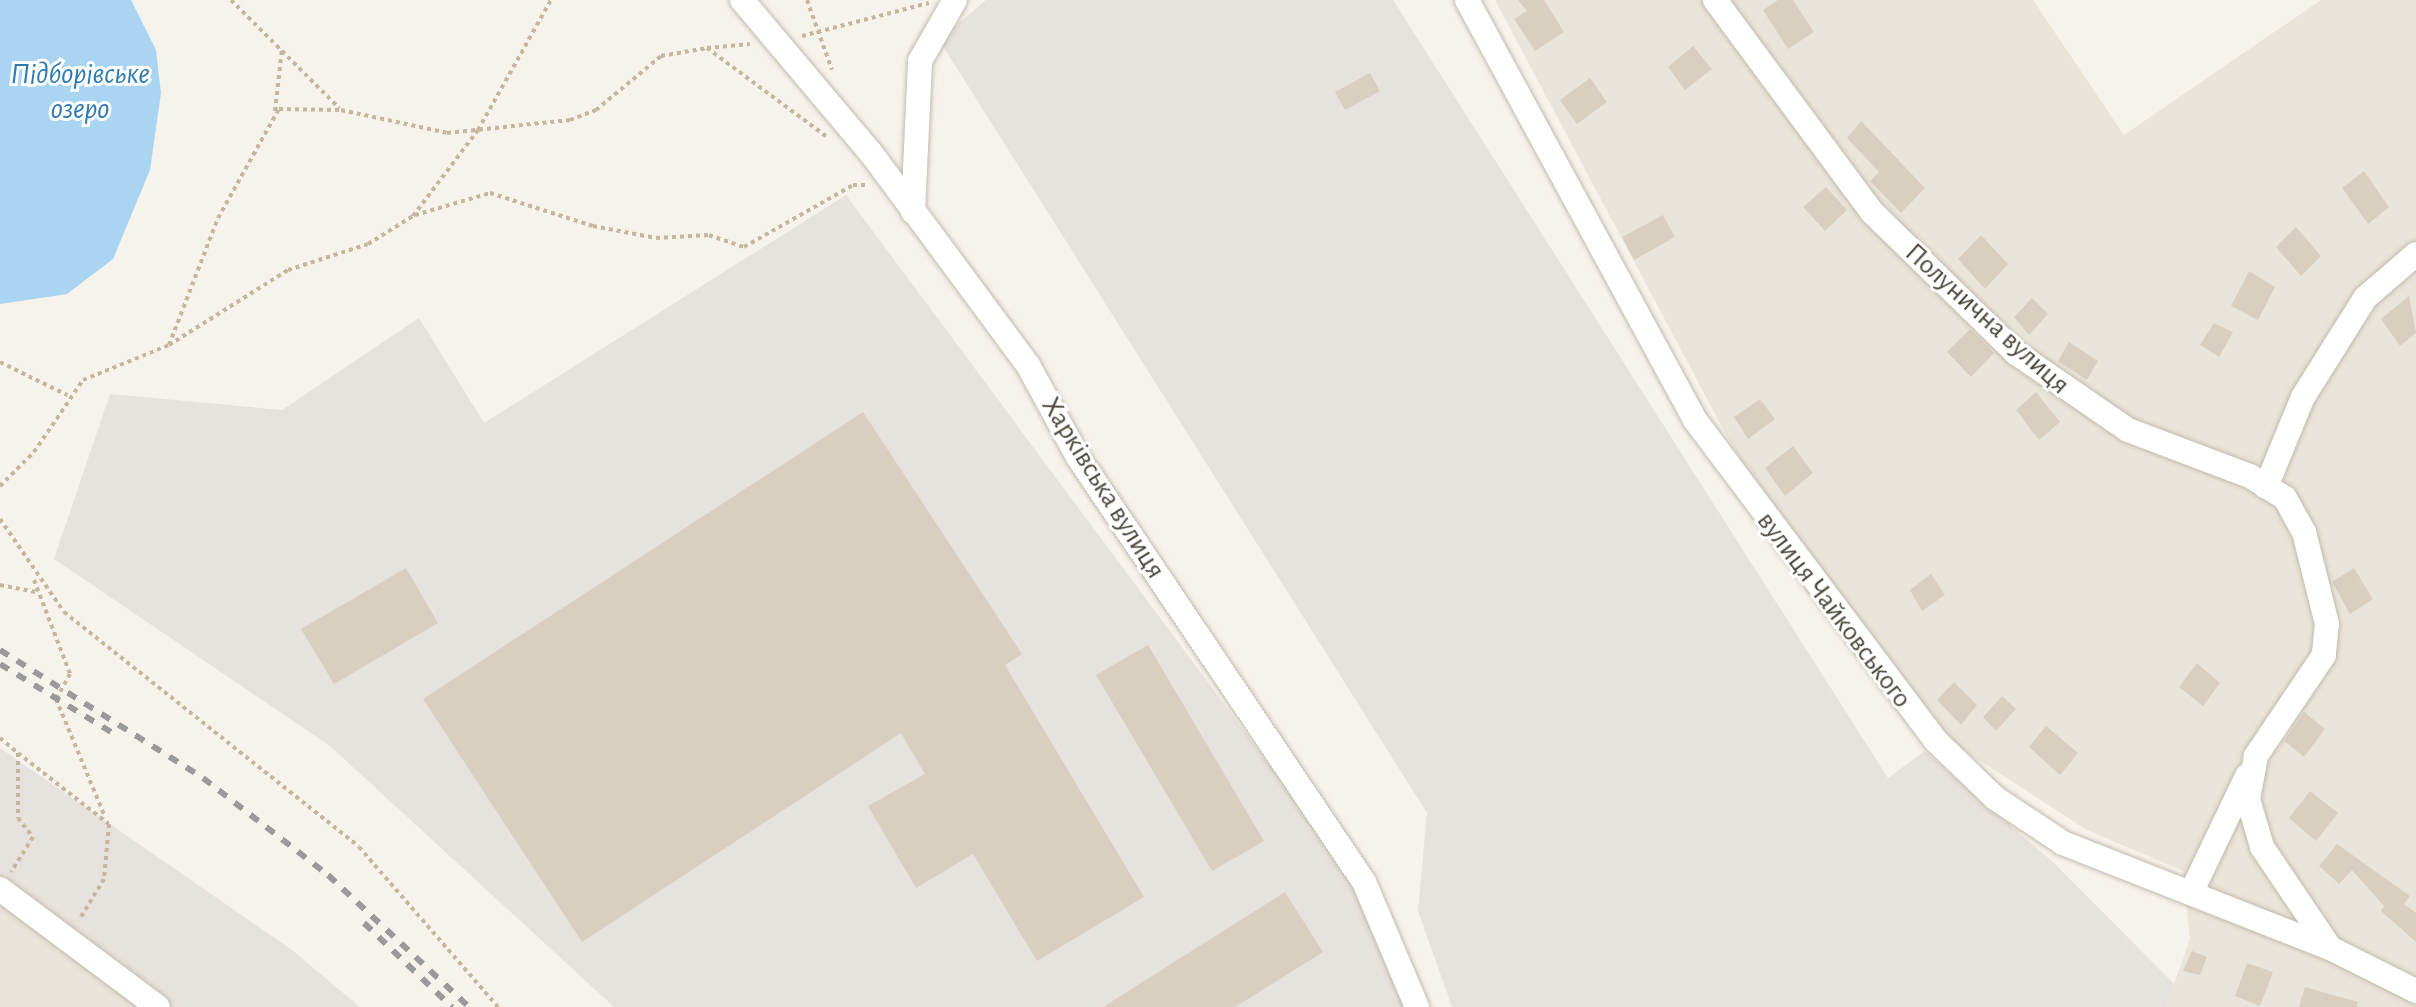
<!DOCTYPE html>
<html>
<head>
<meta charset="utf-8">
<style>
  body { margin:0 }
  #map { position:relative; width:2416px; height:1007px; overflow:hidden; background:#f6f3ec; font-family:"Alegreya Sans",sans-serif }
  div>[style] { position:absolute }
  .residential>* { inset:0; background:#eae5da }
  .industrial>* { inset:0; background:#e6e2dd }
  .water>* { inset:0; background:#a9d4f2 }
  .building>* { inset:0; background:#d8cfc1 }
  .path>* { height:4px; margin-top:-2px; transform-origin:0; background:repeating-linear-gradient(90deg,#c4b79f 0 4px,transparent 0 8px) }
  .roads { filter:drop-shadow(0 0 2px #c2bbae) drop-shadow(0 0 2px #c2bbae) }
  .street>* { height:24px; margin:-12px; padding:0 12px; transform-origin:12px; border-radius:12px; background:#fff }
  .rail>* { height:6px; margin-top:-3px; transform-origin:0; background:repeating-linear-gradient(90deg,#9a9a9a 0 10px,transparent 0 20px) }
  span { translate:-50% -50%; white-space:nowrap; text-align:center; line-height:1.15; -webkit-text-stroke:6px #fff; paint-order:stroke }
  .street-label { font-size:28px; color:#4b4439 }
  .water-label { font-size:30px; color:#2e7ab2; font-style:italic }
</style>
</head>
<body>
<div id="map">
  <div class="residential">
    <div style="clip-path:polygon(1495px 0,2033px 0,2124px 135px,2321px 0,2416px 0,2416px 1007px,2166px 1007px,2190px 939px,2183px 871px,2087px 830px,1957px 746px,1823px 578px,1731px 444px)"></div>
    <div style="clip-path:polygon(0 889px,158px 1007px,0 1007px)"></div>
  </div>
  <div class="industrial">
    <div style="clip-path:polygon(986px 0,1393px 0,1888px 778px,1925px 751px,2054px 863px,2174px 984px,2166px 1007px,1452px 1007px,1418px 911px,1427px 813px,939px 40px)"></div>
    <div style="clip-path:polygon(846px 195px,1357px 883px,1408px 1007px,614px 1007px,330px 746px,54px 559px,110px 394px,282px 410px,419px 318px,484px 423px)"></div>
    <div style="clip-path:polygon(0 748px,292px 950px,360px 1007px,158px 1007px,0 889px)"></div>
  </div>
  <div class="water">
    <div style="clip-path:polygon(0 0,131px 0,156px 50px,161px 93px,150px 170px,113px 259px,67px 294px,0 304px)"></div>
  </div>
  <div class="building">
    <div style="clip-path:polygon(1518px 0,1544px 0,1564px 32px,1535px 51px,1514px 19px,1527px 11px)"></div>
    <div style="clip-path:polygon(1778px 0,1793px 0,1814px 32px,1788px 49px,1763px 10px)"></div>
    <div style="clip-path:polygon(1693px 46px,1712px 69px,1685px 90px,1668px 67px)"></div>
    <div style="clip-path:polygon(1370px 73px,1380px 91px,1345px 110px,1335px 92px)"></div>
    <div style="clip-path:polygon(1590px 78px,1607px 102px,1577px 124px,1560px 100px)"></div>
    <div style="clip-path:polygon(1861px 121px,1925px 188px,1901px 213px,1870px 181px,1879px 172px,1847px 138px)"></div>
    <div style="clip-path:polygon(2364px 171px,2389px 207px,2368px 224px,2342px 188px)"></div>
    <div style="clip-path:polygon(1826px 187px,1847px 210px,1825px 231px,1803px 207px)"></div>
    <div style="clip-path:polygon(1663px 215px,1675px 237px,1634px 260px,1622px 237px)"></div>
    <div style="clip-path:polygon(2296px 227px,2321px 256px,2301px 276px,2276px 247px)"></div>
    <div style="clip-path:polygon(1981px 235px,2008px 264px,1985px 289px,1958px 259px)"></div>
    <div style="clip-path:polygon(2249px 271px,2275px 287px,2258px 320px,2231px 306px)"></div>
    <div style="clip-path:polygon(2409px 296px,2416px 333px,2400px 346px,2381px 319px)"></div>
    <div style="clip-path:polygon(2032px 298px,2048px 314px,2029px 335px,2014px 317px)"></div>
    <div style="clip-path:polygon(2214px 323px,2233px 332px,2219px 357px,2200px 345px)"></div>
    <div style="clip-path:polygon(1970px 329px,1994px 353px,1971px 377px,1947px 352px)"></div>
    <div style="clip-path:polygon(2069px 342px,2098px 361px,2087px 380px,2058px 361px)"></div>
    <div style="clip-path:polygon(2036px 392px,2060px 422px,2039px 440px,2016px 410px)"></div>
    <div style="clip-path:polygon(1760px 399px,1775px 419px,1748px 439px,1734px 417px)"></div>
    <div style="clip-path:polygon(863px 412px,1022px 654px,1005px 665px,1144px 897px,1037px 961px,973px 854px,916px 888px,868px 806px,925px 774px,901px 733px,582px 942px,423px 699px)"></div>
    <div style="clip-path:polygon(1793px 446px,1813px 473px,1785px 496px,1765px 468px)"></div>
    <div style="clip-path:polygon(406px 568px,438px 623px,334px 684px,301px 629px)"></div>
    <div style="clip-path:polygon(2354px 568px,2373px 599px,2350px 614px,2332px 582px)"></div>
    <div style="clip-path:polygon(1931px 574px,1945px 595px,1922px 611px,1910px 590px)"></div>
    <div style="clip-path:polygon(1148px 645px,1264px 841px,1212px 871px,1096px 675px)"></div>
    <div style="clip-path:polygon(2197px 663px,2220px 683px,2203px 706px,2179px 687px)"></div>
    <div style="clip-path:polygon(1954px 682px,1977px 705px,1961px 725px,1937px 700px)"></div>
    <div style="clip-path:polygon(2002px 696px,2016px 709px,1996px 731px,1983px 717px)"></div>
    <div style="clip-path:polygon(2304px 712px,2325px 729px,2304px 757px,2284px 741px)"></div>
    <div style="clip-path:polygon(2046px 726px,2078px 753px,2060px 775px,2029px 747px)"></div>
    <div style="clip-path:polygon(2310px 791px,2338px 813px,2316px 841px,2289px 818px)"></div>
    <div style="clip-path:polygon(2337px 844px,2410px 896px,2404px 904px,2416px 913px,2416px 942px,2381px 911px,2384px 906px,2352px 870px,2339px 884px,2319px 866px)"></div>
    <div style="clip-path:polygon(1285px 892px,1323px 952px,1235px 1007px,1103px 1007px)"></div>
    <div style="clip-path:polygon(2192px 951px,2207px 957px,2200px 975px,2183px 971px)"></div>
    <div style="clip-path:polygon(2247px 963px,2273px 972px,2260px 1006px,2235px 996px)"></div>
    <div style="clip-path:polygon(2305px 987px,2358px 1002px,2357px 1007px,2299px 1007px)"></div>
  </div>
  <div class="path">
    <div style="left:231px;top:0;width:153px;rotate:45deg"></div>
    <div style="left:807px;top:0;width:74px;rotate:70.3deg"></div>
    <div style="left:802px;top:36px;width:131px;rotate:-14.6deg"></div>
    <div style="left:707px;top:48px;width:43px;rotate:-5.3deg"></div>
    <div style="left:275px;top:111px;width:62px;rotate:-83.6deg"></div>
    <div style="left:415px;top:215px;width:78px;rotate:-16.3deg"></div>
    <div style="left:490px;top:193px;width:108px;rotate:17.8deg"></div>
    <div style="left:593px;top:226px;width:64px;rotate:10.8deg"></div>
    <div style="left:656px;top:238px;width:53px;rotate:-3.2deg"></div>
    <div style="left:709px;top:235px;width:37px;rotate:19deg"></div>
    <div style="left:744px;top:247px;width:125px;rotate:-29.6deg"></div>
    <div style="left:853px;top:185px;width:14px"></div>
    <div style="left:169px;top:345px;width:136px;rotate:-68.9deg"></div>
    <div style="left:218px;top:218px;width:125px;rotate:-60.8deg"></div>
    <div style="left:279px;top:109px;width:62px;rotate:0.9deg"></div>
    <div style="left:341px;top:110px;width:108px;rotate:12.2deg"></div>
    <div style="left:447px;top:133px;width:124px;rotate:-6deg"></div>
    <div style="left:570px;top:120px;width:28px;rotate:-21deg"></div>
    <div style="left:596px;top:110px;width:85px;rotate:-39.7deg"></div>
    <div style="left:661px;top:56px;width:47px;rotate:-9.9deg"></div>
    <div style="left:707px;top:48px;width:148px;rotate:36.5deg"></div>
    <div style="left:0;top:362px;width:75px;rotate:26.2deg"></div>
    <div style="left:0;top:486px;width:48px;rotate:-45deg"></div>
    <div style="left:34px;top:452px;width:87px;rotate:-55.8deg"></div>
    <div style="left:83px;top:380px;width:93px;rotate:-22.1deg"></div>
    <div style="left:169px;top:345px;width:141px;rotate:-32.2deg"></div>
    <div style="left:288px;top:270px;width:84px;rotate:-18deg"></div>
    <div style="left:368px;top:244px;width:53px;rotate:-31.9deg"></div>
    <div style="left:413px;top:216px;width:108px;rotate:-52.9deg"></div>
    <div style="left:478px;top:130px;width:149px;rotate:-60.7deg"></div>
    <div style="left:0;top:519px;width:113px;rotate:55.5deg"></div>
    <div style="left:64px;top:612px;width:377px;rotate:38.5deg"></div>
    <div style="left:359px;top:847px;width:212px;rotate:49deg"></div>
    <div style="left:34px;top:580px;width:101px;rotate:69deg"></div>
    <div style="left:70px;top:674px;width:29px;rotate:119deg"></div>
    <div style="left:56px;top:699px;width:128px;rotate:67.4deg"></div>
    <div style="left:0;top:585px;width:38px;rotate:11deg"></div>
    <div style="left:0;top:738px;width:23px;rotate:40deg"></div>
    <div style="left:18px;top:753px;width:65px;rotate:90deg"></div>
    <div style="left:18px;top:818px;width:24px;rotate:52deg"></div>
    <div style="left:33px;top:837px;width:41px;rotate:122.2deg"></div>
    <div style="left:18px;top:753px;width:115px;rotate:38deg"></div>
    <div style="left:109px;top:824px;width:55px;rotate:95.2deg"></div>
    <div style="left:104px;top:879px;width:48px;rotate:121.4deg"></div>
  </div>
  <div class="roads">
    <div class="street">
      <div style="left:742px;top:0;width:200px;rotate:49.9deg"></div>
      <div style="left:871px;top:153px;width:264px;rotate:53.5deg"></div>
      <div style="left:1028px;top:365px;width:105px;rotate:61.5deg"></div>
      <div style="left:1078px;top:457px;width:512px;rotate:56.06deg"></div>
      <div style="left:1364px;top:882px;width:136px;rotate:67deg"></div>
      <div style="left:1467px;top:0;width:478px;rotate:61.5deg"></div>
      <div style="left:1695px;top:420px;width:400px;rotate:53.1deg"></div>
      <div style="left:1935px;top:740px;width:83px;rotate:44deg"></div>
      <div style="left:1995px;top:798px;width:82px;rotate:33.5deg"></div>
      <div style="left:2063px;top:843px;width:287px;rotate:21.5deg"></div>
      <div style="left:2330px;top:948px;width:96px;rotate:26.6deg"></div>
      <div style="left:1715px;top:0;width:264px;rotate:53.5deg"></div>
      <div style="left:1872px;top:212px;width:202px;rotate:44.4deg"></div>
      <div style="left:2016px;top:353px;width:136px;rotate:34.5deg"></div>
      <div style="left:2128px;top:430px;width:130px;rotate:20.7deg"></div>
      <div style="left:2250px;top:476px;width:41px;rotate:32.2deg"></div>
      <div style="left:2285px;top:498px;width:39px;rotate:61deg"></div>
      <div style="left:2304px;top:532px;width:95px;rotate:76deg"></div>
      <div style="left:2327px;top:624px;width:31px;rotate:96deg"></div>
      <div style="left:2324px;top:655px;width:122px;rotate:124deg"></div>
      <div style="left:2256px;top:756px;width:44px;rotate:100.5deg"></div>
      <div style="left:2248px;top:799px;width:50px;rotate:73.7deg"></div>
      <div style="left:2262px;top:847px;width:122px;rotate:56deg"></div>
      <div style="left:913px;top:212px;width:151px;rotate:-87.3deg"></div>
      <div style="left:920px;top:61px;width:70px;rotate:-60.2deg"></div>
      <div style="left:2266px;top:487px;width:97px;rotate:-67.7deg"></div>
      <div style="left:2303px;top:397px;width:117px;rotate:-57.9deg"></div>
      <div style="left:2365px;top:298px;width:67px;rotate:-40.8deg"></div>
      <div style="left:0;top:889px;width:197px;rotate:36.8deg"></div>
      <div style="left:2191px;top:893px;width:130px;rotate:-64.4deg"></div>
    </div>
  </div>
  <div class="rail">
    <div style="left:0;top:650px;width:240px;rotate:32.2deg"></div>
    <div style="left:203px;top:778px;width:158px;rotate:37.8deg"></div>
    <div style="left:328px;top:875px;width:193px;rotate:43.1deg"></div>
    <div style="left:0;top:664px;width:136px;rotate:31.5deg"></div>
    <div style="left:364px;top:923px;width:122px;rotate:43.7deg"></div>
  </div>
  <div class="street-label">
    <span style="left:1987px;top:319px;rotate:42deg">Полунична вулиця</span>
    <span style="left:1103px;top:488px;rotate:58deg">Харківська вулиця</span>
    <span style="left:1834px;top:610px;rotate:53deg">вулиця Чайковського</span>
  </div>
  <div class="water-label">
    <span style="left:80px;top:91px">Підборівське<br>озеро</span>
  </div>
</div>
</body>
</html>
